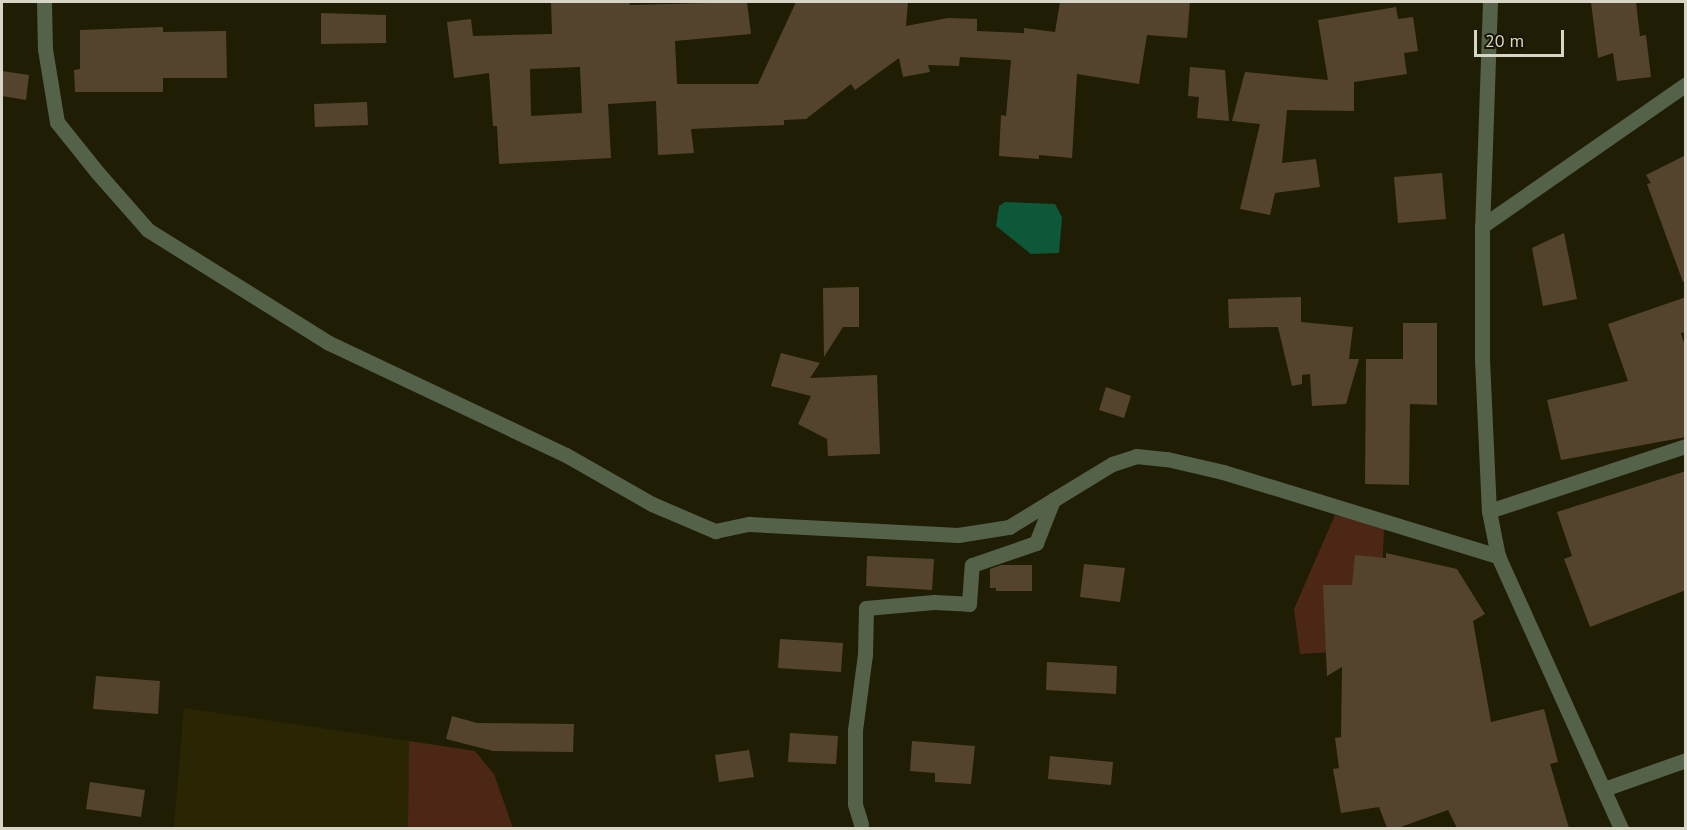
<!DOCTYPE html>
<html>
<head>
<meta charset="utf-8">
<style>
  body { margin:0 }
  #map { position:relative; width:1687px; height:830px; overflow:hidden; background:#201d05; font-family:"PT Sans",sans-serif }
  div>[style] { position:absolute }
  .built>* { inset:0; background:#2a2604 }
  .green>* { inset:0; background:#4d2715 }
  .water>* { inset:0; background:#0c5838 }
  .building>* { inset:0; background:#54442e }
  .minor>* { height:15px; margin:-7.5px; padding:0 7.5px; transform-origin:7.5px; border-radius:7.5px; background:#55624a }
  span { translate:-50% -50%; white-space:nowrap; text-align:center; line-height:1.15; -webkit-text-stroke:6px #171400; paint-order:stroke }
  .frame { position:absolute; inset:0; border:3px solid #d6d5c6; pointer-events:none }
  .scale { position:absolute; left:1474px; top:30px; width:90px; height:27px; box-sizing:border-box; border:3px solid #d6d5c6; border-top:0; padding-left:8px; font-size:18px; line-height:21px; white-space:nowrap; color:#d6d5c6; -webkit-text-stroke:4px #171400; paint-order:stroke }
</style>
</head>
<body>
<div id="map">
  <div class="built">
    <div style="clip-path:polygon(184px 708px,409px 741px,408px 828px,174px 828px)"></div>
  </div>
  <div class="green">
    <div style="clip-path:polygon(1335px 515px,1384px 528px,1379px 649px,1300px 654px,1294px 609px)"></div>
    <div style="clip-path:polygon(409px 741px,475px 751px,494px 774px,513px 828px,408px 828px)"></div>
  </div>
  <div class="water">
    <div style="clip-path:polygon(1005px 202px,1055px 204px,1062px 217px,1059px 253px,1031px 254px,996px 226px,999px 206px)"></div>
  </div>
  <div class="building">
    <div style="clip-path:polygon(evenodd,551px 2px,629px 2px,630px 5px,747px 2px,751px 34px,675px 41px,677px 84px,758px 84px,796px 2px,908px 2px,906px 26px,948px 18px,977px 19px,977px 31px,1024px 33px,1024px 28px,1055px 32px,1060px 2px,1190px 2px,1187px 38px,1147px 35px,1139px 84px,1077px 74px,1072px 158px,1039px 155px,1039px 159px,999px 156px,1001px 115px,1006px 116px,1011px 60px,960px 57px,959px 66px,928px 65px,930px 72px,903px 77px,899px 58px,855px 90px,851px 84px,806px 119px,784px 120px,784px 125px,691px 129px,694px 153px,658px 155px,656px 101px,608px 104px,611px 158px,499px 164px,497px 126px,493px 126px,489px 73px,454px 78px,447px 22px,471px 19px,473px 36px,552px 34px,551px 2px,580px 67px,582px 113px,531px 116px,530px 69px,580px 67px)"></div>
    <div style="clip-path:polygon(1591px 2px,1636px 2px,1640px 36px,1646px 35px,1651px 77px,1617px 81px,1613px 53px,1598px 58px)"></div>
    <div style="clip-path:polygon(1396px 7px,1398px 19px,1413px 17px,1418px 51px,1404px 53px,1407px 74px,1354px 82px,1354px 111px,1287px 110px,1282px 163px,1316px 159px,1320px 187px,1275px 193px,1270px 215px,1240px 209px,1260px 124px,1232px 121px,1245px 72px,1328px 80px,1318px 20px)"></div>
    <div style="clip-path:polygon(321px 13px,386px 15px,386px 43px,321px 44px)"></div>
    <div style="clip-path:polygon(163px 27px,163px 32px,226px 31px,227px 78px,163px 78px,163px 92px,75px 92px,74px 70px,80px 69px,80px 30px)"></div>
    <div style="clip-path:polygon(1190px 67px,1225px 70px,1229px 121px,1197px 118px,1199px 97px,1188px 96px)"></div>
    <div style="clip-path:polygon(2px 71px,29px 75px,26px 100px,2px 96px)"></div>
    <div style="clip-path:polygon(367px 102px,368px 125px,315px 127px,314px 104px)"></div>
    <div style="clip-path:polygon(1686px 155px,1686px 282px,1683px 282px,1647px 184px,1651px 183px,1646px 175px)"></div>
    <div style="clip-path:polygon(1442px 173px,1446px 219px,1398px 223px,1394px 177px)"></div>
    <div style="clip-path:polygon(1564px 233px,1577px 299px,1543px 306px,1532px 248px)"></div>
    <div style="clip-path:polygon(859px 287px,859px 327px,843px 327px,824px 357px,823px 288px)"></div>
    <div style="clip-path:polygon(1301px 297px,1301px 322px,1353px 327px,1349px 359px,1359px 359px,1346px 404px,1312px 406px,1310px 374px,1302px 375px,1302px 384px,1292px 386px,1278px 327px,1229px 328px,1228px 299px)"></div>
    <div style="clip-path:polygon(1686px 297px,1686px 332px,1681px 333px,1686px 350px,1686px 437px,1561px 460px,1547px 400px,1628px 381px,1608px 324px)"></div>
    <div style="clip-path:polygon(1403px 323px,1437px 323px,1437px 405px,1410px 404px,1409px 485px,1365px 484px,1366px 359px,1403px 359px)"></div>
    <div style="clip-path:polygon(781px 353px,820px 363px,810px 378px,877px 375px,880px 454px,828px 456px,827px 439px,798px 424px,811px 396px,771px 386px)"></div>
    <div style="clip-path:polygon(1106px 387px,1131px 396px,1124px 418px,1099px 410px)"></div>
    <div style="clip-path:polygon(1686px 471px,1686px 590px,1590px 627px,1564px 559px,1572px 556px,1557px 512px)"></div>
    <div style="clip-path:polygon(1386px 553px,1457px 569px,1485px 614px,1473px 621px,1491px 722px,1544px 709px,1558px 762px,1550px 764px,1569px 828px,1457px 828px,1448px 810px,1398px 828px,1387px 828px,1379px 807px,1341px 813px,1333px 769px,1339px 768px,1335px 738px,1341px 737px,1342px 667px,1327px 676px,1323px 585px,1352px 585px,1355px 555px,1386px 558px)"></div>
    <div style="clip-path:polygon(867px 556px,934px 559px,932px 590px,866px 586px)"></div>
    <div style="clip-path:polygon(1084px 564px,1125px 568px,1120px 602px,1080px 597px)"></div>
    <div style="clip-path:polygon(1001px 565px,1032px 565px,1032px 591px,996px 591px,996px 588px,990px 588px,990px 569px)"></div>
    <div style="clip-path:polygon(780px 639px,843px 643px,841px 672px,778px 668px)"></div>
    <div style="clip-path:polygon(1047px 662px,1117px 666px,1116px 694px,1046px 690px)"></div>
    <div style="clip-path:polygon(96px 676px,160px 681px,158px 714px,93px 709px)"></div>
    <div style="clip-path:polygon(452px 716px,477px 723px,574px 724px,573px 752px,493px 751px,446px 739px)"></div>
    <div style="clip-path:polygon(790px 733px,838px 736px,836px 764px,788px 762px)"></div>
    <div style="clip-path:polygon(912px 741px,975px 746px,971px 784px,935px 782px,935px 773px,910px 771px)"></div>
    <div style="clip-path:polygon(749px 750px,754px 777px,719px 782px,715px 755px)"></div>
    <div style="clip-path:polygon(1050px 756px,1113px 762px,1111px 785px,1048px 779px)"></div>
    <div style="clip-path:polygon(90px 782px,145px 790px,141px 817px,86px 809px)"></div>
  </div>
  <div class="minor">
    <div style="left:44px;top:2px;width:47px;rotate:88.8deg"></div>
    <div style="left:45px;top:49px;width:74px;rotate:80.7deg"></div>
    <div style="left:57px;top:122px;width:64px;rotate:51.3deg"></div>
    <div style="left:97px;top:172px;width:77px;rotate:48.7deg"></div>
    <div style="left:148px;top:230px;width:213px;rotate:32deg"></div>
    <div style="left:329px;top:343px;width:262px;rotate:25.3deg"></div>
    <div style="left:566px;top:455px;width:99px;rotate:29.7deg"></div>
    <div style="left:652px;top:504px;width:69px;rotate:23.2deg"></div>
    <div style="left:715px;top:531px;width:35px;rotate:-12deg"></div>
    <div style="left:749px;top:524px;width:209px;rotate:3deg"></div>
    <div style="left:958px;top:535px;width:52px;rotate:-8.9deg"></div>
    <div style="left:1009px;top:527px;width:52px;rotate:-31.5deg"></div>
    <div style="left:1490px;top:2px;width:224px;rotate:92deg"></div>
    <div style="left:1482px;top:226px;width:133px;rotate:90deg"></div>
    <div style="left:1482px;top:359px;width:152px;rotate:87.4deg"></div>
    <div style="left:1489px;top:511px;width:46px;rotate:78.7deg"></div>
    <div style="left:1498px;top:556px;width:299px;rotate:65.7deg"></div>
    <div style="left:1482px;top:226px;width:249px;rotate:-34.8deg"></div>
    <div style="left:1489px;top:511px;width:207px;rotate:-18.3deg"></div>
    <div style="left:1604px;top:789px;width:87px;rotate:-19.5deg"></div>
    <div style="left:861px;top:824px;width:21px;rotate:-107deg"></div>
    <div style="left:855px;top:804px;width:74px;rotate:-90deg"></div>
    <div style="left:855px;top:730px;width:77px;rotate:-82.5deg"></div>
    <div style="left:865px;top:654px;width:46px;rotate:-88.8deg"></div>
    <div style="left:866px;top:608px;width:68px;rotate:-5deg"></div>
    <div style="left:934px;top:602px;width:35px;rotate:3deg"></div>
    <div style="left:969px;top:604px;width:39px;rotate:-86deg"></div>
    <div style="left:972px;top:565px;width:68px;rotate:-19deg"></div>
    <div style="left:1036px;top:543px;width:46px;rotate:-68.4deg"></div>
    <div style="left:1053px;top:500px;width:69px;rotate:-31.4deg"></div>
    <div style="left:1112px;top:464px;width:25px;rotate:-18deg"></div>
    <div style="left:1136px;top:456px;width:31px;rotate:6deg"></div>
    <div style="left:1167px;top:459px;width:57px;rotate:13.1deg"></div>
    <div style="left:1223px;top:472px;width:288px;rotate:17deg"></div>
  </div>
  <div class="frame"></div>
  <div class="scale">20 m</div>
</div>
</body>
</html>
